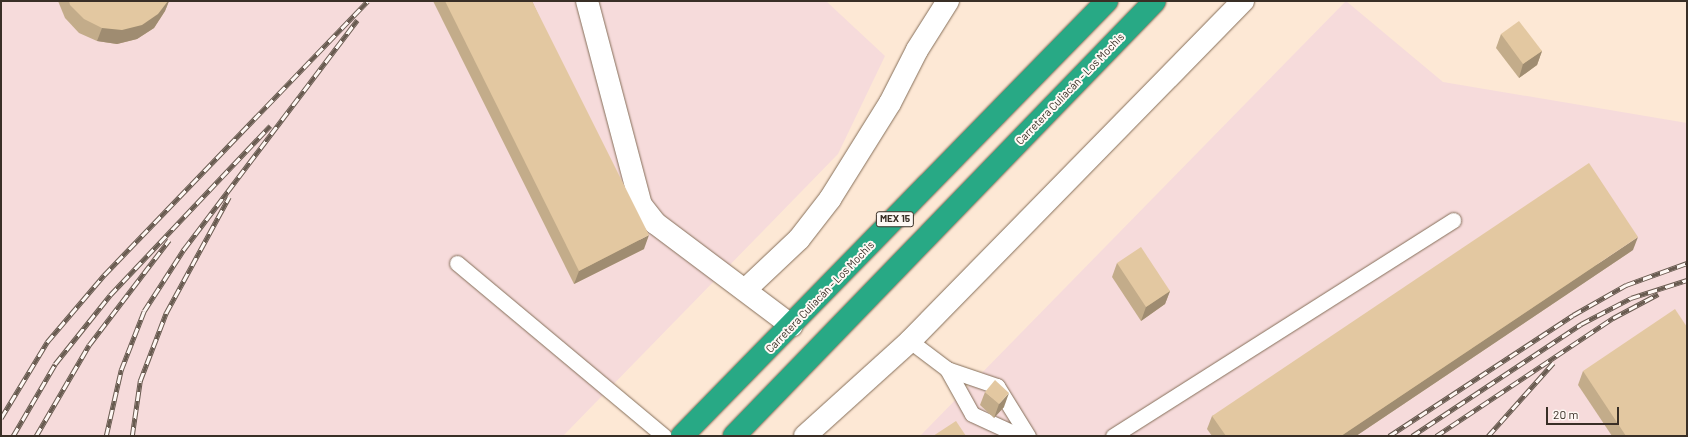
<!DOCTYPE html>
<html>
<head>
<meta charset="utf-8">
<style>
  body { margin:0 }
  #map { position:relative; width:1688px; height:437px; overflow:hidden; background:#fde8d5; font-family:Barlow,sans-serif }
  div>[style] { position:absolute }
  .industrial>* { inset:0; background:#f6dbdb }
  .roads { filter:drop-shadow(0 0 1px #856e59) drop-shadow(0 0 1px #856e59) }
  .lane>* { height:15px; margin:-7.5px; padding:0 7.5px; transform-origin:7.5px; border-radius:7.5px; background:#fff }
  .street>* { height:22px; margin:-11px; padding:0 11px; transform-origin:11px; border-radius:11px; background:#fff }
  .highway>* { height:22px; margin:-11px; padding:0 11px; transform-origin:11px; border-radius:11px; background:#28a985 }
  .rail>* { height:4.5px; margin-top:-2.25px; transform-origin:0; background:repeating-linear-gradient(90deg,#fef8f4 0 9px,#685b50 0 18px); box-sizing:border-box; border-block:1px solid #685b50 }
  .wall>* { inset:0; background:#c3ac8a }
  .shaded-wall>* { inset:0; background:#9f8c71 }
  .building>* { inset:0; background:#e3c8a1 }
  span { translate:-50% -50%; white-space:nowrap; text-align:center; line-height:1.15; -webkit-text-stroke:4px #fef8f4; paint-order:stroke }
  .shield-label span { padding:1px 3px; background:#fef8f4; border:1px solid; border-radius:3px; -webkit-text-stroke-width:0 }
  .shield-label { font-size:10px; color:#392f26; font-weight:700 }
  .street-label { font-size:11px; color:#392f26 }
  .frame { position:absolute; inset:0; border:2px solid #392f26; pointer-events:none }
  .scale { position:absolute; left:1546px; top:407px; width:73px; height:18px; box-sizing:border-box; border:2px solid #392f26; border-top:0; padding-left:5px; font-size:12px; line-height:14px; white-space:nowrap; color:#392f26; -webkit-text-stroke:3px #fef8f4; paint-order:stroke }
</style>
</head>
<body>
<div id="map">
  <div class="industrial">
    <div style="clip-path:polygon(1px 1px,826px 1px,885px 56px,838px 154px,563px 436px,1px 436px)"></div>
    <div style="clip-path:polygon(1346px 1px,1443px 82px,1687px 123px,1687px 436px,920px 436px)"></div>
  </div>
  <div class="roads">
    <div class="lane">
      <div style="left:457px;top:263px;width:270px;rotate:39.9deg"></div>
      <div style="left:910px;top:341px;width:46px;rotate:37.1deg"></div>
      <div style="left:947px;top:369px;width:53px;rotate:18.8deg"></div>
      <div style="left:997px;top:386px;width:59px;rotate:58.2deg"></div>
      <div style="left:947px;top:369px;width:51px;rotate:60.9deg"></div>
      <div style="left:972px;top:414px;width:53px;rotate:24.6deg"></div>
      <div style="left:1113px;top:436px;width:403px;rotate:-32.4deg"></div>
    </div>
    <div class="street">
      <div style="left:587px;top:1px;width:211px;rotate:75.2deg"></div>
      <div style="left:641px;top:205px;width:23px;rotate:52deg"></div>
      <div style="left:655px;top:223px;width:171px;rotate:36.9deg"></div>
      <div style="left:745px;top:290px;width:74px;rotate:-43.4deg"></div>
      <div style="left:799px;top:239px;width:51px;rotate:-52.2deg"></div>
      <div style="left:830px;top:199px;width:113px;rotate:-58deg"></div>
      <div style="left:890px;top:103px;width:59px;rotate:-63deg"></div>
      <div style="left:917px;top:50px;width:58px;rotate:-57.7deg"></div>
      <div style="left:805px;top:436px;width:142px;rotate:-42.1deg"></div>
      <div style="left:910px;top:341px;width:476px;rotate:-45.6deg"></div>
    </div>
    <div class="highway">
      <div style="left:682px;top:436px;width:608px;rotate:-45.67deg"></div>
      <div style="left:734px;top:436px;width:605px;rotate:-45.94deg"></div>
    </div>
  </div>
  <div class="rail">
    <div style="left:1px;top:418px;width:89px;rotate:-58.8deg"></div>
    <div style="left:47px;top:342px;width:88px;rotate:-49.6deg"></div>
    <div style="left:104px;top:275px;width:380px;rotate:-46.1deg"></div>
    <div style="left:13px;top:436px;width:83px;rotate:-59.7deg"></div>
    <div style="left:55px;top:364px;width:88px;rotate:-51.4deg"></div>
    <div style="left:110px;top:295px;width:233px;rotate:-46.6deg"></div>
    <div style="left:36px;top:436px;width:105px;rotate:-59.8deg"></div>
    <div style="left:89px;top:345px;width:132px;rotate:-52.7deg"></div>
    <div style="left:106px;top:436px;width:68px;rotate:-77.2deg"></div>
    <div style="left:121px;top:370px;width:63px;rotate:-68.7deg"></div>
    <div style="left:144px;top:311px;width:74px;rotate:-57.2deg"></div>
    <div style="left:184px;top:249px;width:287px;rotate:-52.9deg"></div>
    <div style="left:132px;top:436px;width:56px;rotate:-81.7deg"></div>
    <div style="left:140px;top:381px;width:73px;rotate:-69.1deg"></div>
    <div style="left:166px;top:313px;width:132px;rotate:-61.5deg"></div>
    <div style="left:1389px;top:436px;width:220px;rotate:-33.3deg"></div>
    <div style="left:1573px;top:315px;width:61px;rotate:-29.5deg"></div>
    <div style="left:1626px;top:285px;width:65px;rotate:-19.8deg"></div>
    <div style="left:1412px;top:436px;width:203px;rotate:-33.5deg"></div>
    <div style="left:1581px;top:324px;width:56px;rotate:-27.5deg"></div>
    <div style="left:1631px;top:298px;width:59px;rotate:-17.8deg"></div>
    <div style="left:1436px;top:436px;width:213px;rotate:-33.7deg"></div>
    <div style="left:1613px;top:318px;width:51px;rotate:-28.1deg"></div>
    <div style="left:1488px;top:436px;width:98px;rotate:-48.3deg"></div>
  </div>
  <div class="wall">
    <div style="clip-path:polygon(58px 1px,169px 1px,165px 11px,154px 28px,137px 39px,117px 44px,97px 41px,79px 33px,65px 18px)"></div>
    <div style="clip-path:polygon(433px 1px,532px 1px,644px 249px,574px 284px)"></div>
    <div style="clip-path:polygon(1501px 34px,1542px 51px,1537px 65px,1519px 78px,1496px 48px)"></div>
    <div style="clip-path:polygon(1633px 250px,1356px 436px,1212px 436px,1207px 429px,1212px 416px)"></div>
    <div style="clip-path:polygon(1117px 263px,1170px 291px,1165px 304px,1141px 321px,1112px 277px)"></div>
    <div style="clip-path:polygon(1583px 371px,1687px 436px,1612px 436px,1578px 385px)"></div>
    <div style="clip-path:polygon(985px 392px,1004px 407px,994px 418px,980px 405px)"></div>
  </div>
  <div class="shaded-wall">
    <div style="clip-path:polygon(168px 1px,169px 1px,165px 11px,154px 28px,137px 39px,117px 44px,97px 41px,102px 28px)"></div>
    <div style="clip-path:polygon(1542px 51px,1537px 65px,1519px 78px,1523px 64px)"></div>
    <div style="clip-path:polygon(649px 235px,644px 249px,574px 284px,579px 271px)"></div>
    <div style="clip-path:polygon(1638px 237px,1633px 250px,1356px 436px,1341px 436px)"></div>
    <div style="clip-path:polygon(1170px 291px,1165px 304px,1141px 321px,1146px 307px)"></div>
    <div style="clip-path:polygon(1009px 393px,1004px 407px,994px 418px,999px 404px)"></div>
  </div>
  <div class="building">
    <div style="clip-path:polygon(69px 1px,168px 1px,158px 14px,142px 25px,122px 30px,102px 28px,84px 19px,70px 5px)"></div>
    <div style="clip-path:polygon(445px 1px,532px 1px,649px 235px,579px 271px)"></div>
    <div style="clip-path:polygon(1519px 21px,1542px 51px,1523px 64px,1501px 34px)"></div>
    <div style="clip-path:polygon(1589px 163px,1638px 237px,1341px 436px,1226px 436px,1212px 416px)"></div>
    <div style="clip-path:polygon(1141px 247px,1170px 291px,1146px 307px,1117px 263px)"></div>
    <div style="clip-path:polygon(1675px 309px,1687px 327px,1687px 436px,1626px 436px,1583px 371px)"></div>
    <div style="clip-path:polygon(995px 380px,1009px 393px,999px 404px,985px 392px)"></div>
    <div style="clip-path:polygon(956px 421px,966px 436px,933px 436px)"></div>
  </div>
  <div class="shield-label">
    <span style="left:895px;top:219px">MEX 15</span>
  </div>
  <div class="street-label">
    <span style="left:1070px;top:89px;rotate:-46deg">Carretera Culiacán - Los Mochis</span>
    <span style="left:820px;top:297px;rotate:-46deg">Carretera Culiacán - Los Mochis</span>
  </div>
  <div class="frame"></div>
  <div class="scale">20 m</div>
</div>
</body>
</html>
